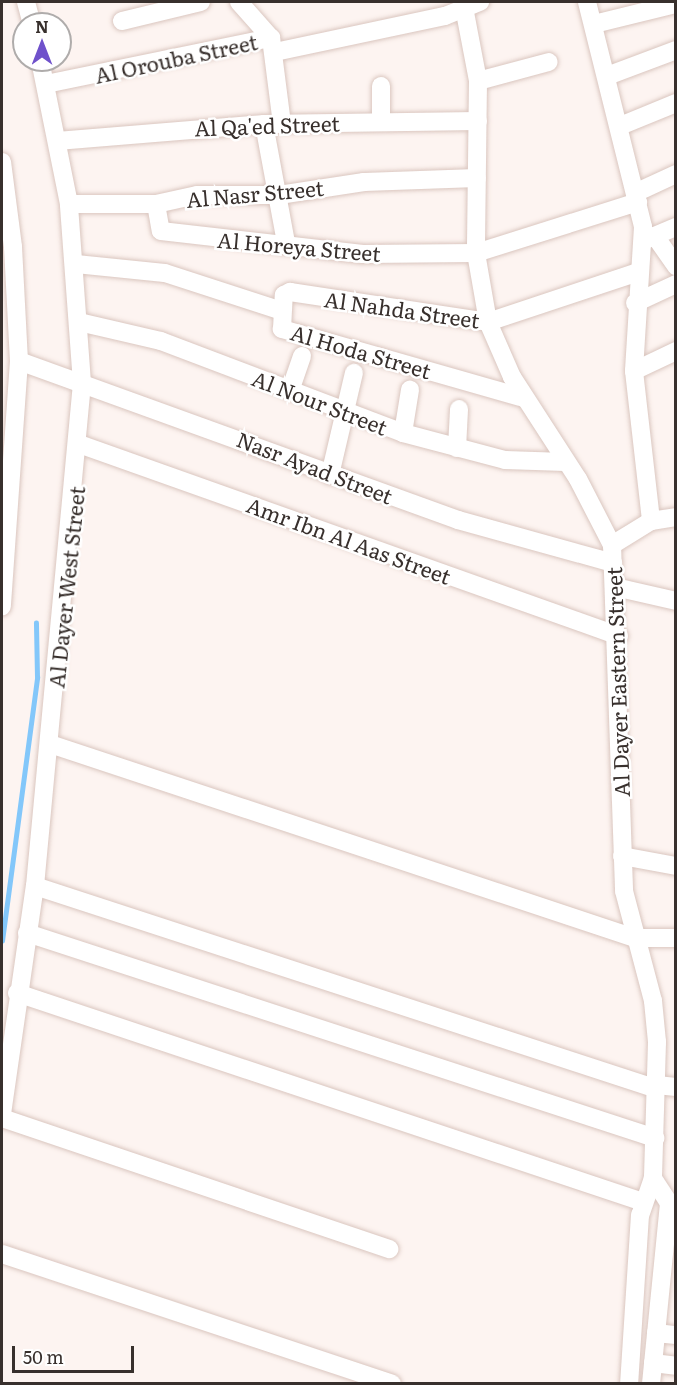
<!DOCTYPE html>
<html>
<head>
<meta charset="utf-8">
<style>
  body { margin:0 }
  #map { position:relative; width:677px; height:1385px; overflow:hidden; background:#fdf4f1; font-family:Literata,serif }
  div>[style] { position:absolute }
  .stream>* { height:4.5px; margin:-2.25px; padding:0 2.25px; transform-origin:2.25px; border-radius:2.25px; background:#83c7fa }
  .roads { filter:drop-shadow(0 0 2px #dac6bf) drop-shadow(0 0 2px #dac6bf) }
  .street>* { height:18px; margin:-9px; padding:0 9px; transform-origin:9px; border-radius:9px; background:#fff }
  span { translate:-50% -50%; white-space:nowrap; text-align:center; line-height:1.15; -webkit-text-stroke:5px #fff; paint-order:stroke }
  .street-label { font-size:21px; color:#38302d }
  .frame { position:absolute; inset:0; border:3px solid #38302d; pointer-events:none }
  .north { position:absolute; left:12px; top:12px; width:60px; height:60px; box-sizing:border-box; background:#fff; border:2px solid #afacab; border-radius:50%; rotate:0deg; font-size:16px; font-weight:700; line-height:24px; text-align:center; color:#38302d }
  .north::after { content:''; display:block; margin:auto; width:21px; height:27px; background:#6f51cb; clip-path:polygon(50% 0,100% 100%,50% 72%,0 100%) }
  .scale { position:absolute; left:12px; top:1346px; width:122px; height:27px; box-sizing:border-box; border:3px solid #38302d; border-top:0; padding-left:8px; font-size:18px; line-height:21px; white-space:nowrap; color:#38302d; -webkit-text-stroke:4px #fff; paint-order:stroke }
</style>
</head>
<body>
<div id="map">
  <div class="stream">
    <div style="left:2px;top:941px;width:266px;rotate:-82.4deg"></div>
    <div style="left:37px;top:677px;width:54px;rotate:-91.1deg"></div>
  </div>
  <div class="roads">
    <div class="street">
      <div style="left:26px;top:2px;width:23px;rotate:75deg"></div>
      <div style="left:239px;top:2px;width:48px;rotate:48.4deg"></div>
      <div style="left:271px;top:38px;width:87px;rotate:82.7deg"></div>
      <div style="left:463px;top:2px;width:80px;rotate:79.2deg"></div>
      <div style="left:478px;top:81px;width:172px;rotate:90.7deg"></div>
      <div style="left:476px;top:253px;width:70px;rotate:80.1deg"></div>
      <div style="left:488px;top:322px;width:60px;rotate:66.4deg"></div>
      <div style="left:512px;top:377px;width:121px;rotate:57.1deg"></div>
      <div style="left:578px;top:479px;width:74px;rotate:62.7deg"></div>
      <div style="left:612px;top:545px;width:346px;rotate:88deg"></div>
      <div style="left:624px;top:891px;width:114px;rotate:75.2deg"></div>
      <div style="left:653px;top:1001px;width:41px;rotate:84.4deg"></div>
      <div style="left:657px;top:1042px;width:136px;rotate:91.7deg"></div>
      <div style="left:653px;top:1178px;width:39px;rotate:109deg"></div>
      <div style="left:640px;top:1215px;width:169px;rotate:93.7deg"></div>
      <div style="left:587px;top:2px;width:232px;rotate:76deg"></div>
      <div style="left:643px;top:227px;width:144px;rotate:93.6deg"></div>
      <div style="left:634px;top:371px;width:151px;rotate:83.5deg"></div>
      <div style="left:122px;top:21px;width:81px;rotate:-13.5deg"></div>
      <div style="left:594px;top:24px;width:84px;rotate:-13.7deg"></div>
      <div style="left:275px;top:52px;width:174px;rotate:-12deg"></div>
      <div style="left:445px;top:16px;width:38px;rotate:-22deg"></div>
      <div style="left:607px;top:76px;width:74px;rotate:-20.6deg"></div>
      <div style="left:478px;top:81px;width:73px;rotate:-15deg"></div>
      <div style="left:46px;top:84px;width:230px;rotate:-11.6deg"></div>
      <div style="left:381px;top:86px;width:36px;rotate:90deg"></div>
      <div style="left:264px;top:124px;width:121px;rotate:79.5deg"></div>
      <div style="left:620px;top:126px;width:61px;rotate:-22.3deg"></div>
      <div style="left:57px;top:141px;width:208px;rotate:-4.7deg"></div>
      <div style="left:264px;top:124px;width:214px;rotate:-0.8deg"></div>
      <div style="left:2px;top:162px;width:86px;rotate:82.6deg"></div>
      <div style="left:13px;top:247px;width:114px;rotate:87deg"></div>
      <div style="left:19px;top:361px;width:246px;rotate:94deg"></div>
      <div style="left:635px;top:193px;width:45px;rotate:-24.9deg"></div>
      <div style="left:69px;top:204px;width:87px"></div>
      <div style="left:156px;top:204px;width:42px;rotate:-12.4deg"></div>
      <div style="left:197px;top:195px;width:82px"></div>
      <div style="left:279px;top:195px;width:86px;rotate:-8.7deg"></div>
      <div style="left:364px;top:182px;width:113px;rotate:-2deg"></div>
      <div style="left:156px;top:204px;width:27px;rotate:80deg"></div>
      <div style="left:161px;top:231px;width:203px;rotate:6.5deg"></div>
      <div style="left:363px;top:254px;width:113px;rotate:-0.5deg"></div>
      <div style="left:476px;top:253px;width:170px;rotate:-17.5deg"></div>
      <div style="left:655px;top:236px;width:37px;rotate:55deg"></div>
      <div style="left:645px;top:240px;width:34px;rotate:-23deg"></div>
      <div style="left:76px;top:264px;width:89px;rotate:5.8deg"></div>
      <div style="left:165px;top:273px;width:123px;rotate:18deg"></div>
      <div style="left:635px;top:303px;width:45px;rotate:-24.9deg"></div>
      <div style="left:79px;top:322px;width:84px;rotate:13deg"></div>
      <div style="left:161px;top:341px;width:259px;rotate:20.8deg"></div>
      <div style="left:403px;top:433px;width:106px;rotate:14.8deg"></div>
      <div style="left:505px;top:460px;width:60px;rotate:1.9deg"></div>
      <div style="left:19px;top:361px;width:467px;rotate:19.9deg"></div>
      <div style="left:458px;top:520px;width:161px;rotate:15.5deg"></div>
      <div style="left:634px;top:371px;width:47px;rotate:-25.5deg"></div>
      <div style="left:290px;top:391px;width:37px;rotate:-71deg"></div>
      <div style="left:524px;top:398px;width:252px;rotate:-164.1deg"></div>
      <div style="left:282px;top:329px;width:34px;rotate:-87deg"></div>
      <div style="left:284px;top:295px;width:7px;rotate:-27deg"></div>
      <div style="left:290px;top:292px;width:200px;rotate:8.6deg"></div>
      <div style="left:488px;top:322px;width:158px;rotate:-18.4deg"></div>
      <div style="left:403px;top:433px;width:44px;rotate:-80.8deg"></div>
      <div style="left:79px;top:444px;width:573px;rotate:19.57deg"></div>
      <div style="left:457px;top:448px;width:39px;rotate:-87deg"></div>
      <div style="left:330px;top:475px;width:105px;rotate:-76.8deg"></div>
      <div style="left:612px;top:545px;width:46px;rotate:-31.6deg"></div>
      <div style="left:651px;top:521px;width:25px;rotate:-9deg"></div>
      <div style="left:615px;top:587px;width:63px;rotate:12.9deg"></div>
      <div style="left:50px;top:744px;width:616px;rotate:18.35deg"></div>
      <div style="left:635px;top:938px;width:41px"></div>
      <div style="left:622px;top:856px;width:55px;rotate:10.5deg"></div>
      <div style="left:35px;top:886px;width:654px;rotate:18.07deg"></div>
      <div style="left:27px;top:933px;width:661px;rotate:18.08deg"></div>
      <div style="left:17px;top:993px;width:660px;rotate:18.46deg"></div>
      <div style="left:657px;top:1085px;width:19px;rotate:6deg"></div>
      <div style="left:2px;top:1114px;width:230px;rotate:-81.8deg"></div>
      <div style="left:35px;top:886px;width:505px;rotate:-84.66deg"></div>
      <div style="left:82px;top:383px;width:179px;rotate:-94.2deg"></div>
      <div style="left:69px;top:204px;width:147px;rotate:-101.4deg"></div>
      <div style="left:2px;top:1118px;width:409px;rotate:18.7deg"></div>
      <div style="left:2px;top:1254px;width:411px;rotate:18.4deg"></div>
      <div style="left:656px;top:1333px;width:20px;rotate:6deg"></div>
      <div style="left:653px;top:1363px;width:23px;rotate:7deg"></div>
      <div style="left:651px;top:1384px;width:182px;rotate:-84.3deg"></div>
      <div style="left:669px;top:1203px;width:30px;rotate:-123deg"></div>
    </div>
  </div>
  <div class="street-label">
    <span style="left:176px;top:58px;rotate:-12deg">Al Orouba Street</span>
    <span style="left:267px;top:125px;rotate:-2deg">Al Qa'ed Street</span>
    <span style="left:255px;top:193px;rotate:-5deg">Al Nasr Street</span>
    <span style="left:299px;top:246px;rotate:5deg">Al Horeya Street</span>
    <span style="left:402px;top:309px;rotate:8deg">Al Nahda Street</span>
    <span style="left:361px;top:351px;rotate:16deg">Al Hoda Street</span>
    <span style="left:320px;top:402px;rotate:21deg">Al Nour Street</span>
    <span style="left:315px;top:467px;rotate:21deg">Nasr Ayad Street</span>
    <span style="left:349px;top:540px;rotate:20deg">Amr Ibn Al Aas Street</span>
    <span style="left:66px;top:587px;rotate:-84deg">Al Dayer West Street</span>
    <span style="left:617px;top:682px;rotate:-92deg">Al Dayer Eastern Street</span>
  </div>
  <div class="frame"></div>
  <div class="north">N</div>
  <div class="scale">50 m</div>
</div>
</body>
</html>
